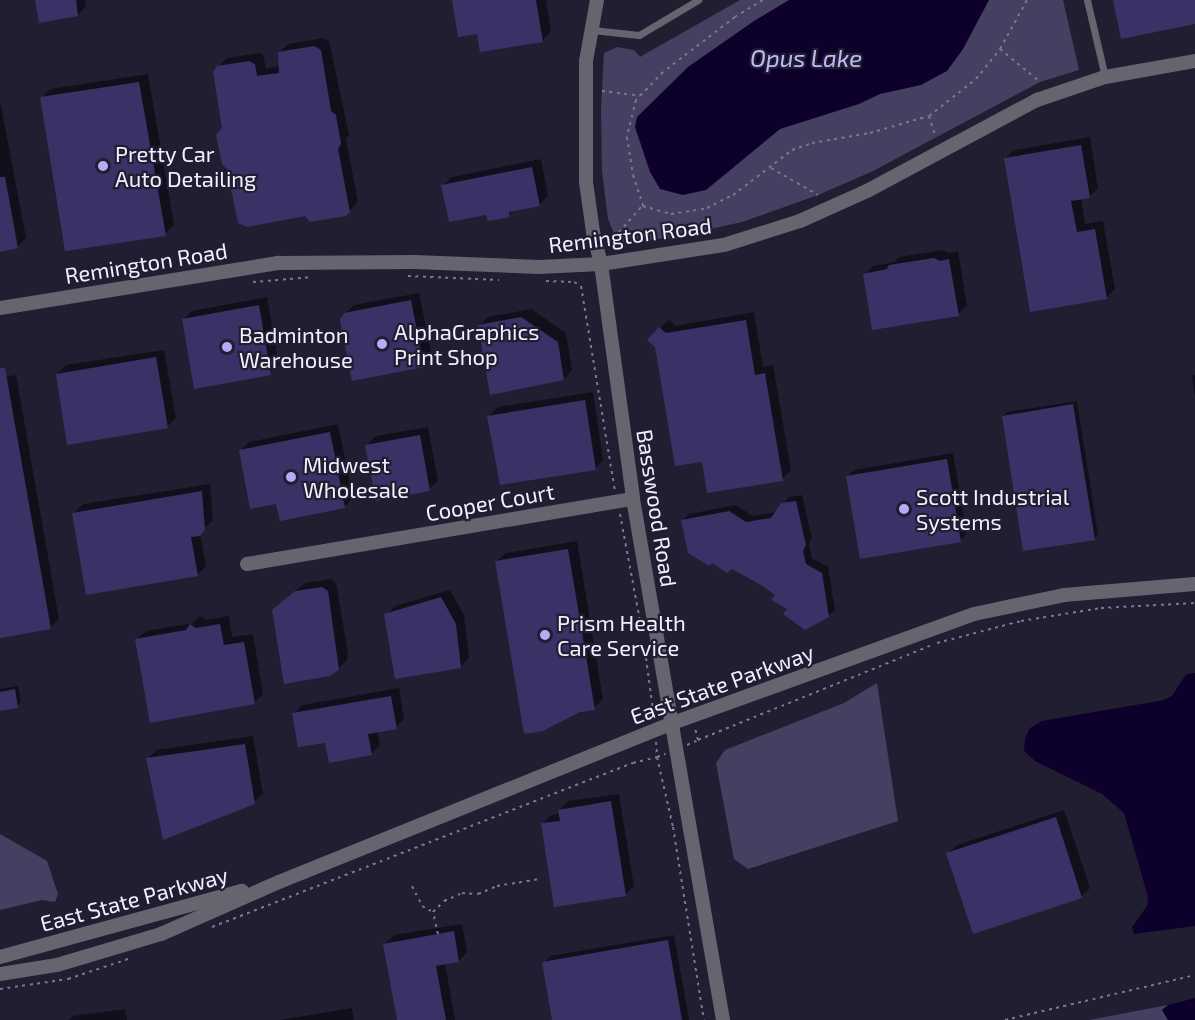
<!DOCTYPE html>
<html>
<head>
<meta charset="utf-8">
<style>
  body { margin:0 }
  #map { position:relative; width:1195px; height:1020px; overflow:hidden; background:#211e32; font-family:"Exo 2",sans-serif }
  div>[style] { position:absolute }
  .green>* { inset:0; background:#454062 }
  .water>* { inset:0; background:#0d002b }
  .shadow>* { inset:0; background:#0007 }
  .building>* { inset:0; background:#3c3166 }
  .path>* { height:2px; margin-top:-1px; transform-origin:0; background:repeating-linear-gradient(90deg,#7a788a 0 3px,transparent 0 7.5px) }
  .lane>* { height:7px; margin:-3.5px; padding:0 3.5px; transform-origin:3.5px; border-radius:3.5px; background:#66656f }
  .street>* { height:14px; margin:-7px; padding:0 7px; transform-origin:7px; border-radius:7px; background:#66656f }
  .dots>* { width:16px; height:16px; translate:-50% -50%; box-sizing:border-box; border:3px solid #211e32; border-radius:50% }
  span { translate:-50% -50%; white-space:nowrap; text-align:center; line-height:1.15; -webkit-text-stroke:4.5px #211e32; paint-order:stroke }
  .poi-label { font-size:22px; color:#f2f0ff }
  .left { translate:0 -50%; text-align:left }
  .street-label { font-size:22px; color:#f2f0ff }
  .water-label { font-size:24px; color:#c1b8fb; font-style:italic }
</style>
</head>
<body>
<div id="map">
  <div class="green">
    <div style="clip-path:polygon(740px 0,1063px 0,1079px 70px,1040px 82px,871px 172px,818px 195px,742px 222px,674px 237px,618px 244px,608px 219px,602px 171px,601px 109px,604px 53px,617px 47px,634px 50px,640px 57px)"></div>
    <div style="clip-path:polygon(877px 683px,898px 821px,748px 869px,734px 859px,716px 763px,725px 750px,844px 703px)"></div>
    <div style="clip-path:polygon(0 834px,47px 861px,58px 894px,55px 902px,42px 900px,0 910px)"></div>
    <div style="clip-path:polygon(1168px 1005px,1162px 1010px,1168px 1020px,1089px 1020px)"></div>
  </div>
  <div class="water">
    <div style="clip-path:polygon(789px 0,989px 0,963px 49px,947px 71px,921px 85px,880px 94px,859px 104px,780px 129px,706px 190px,683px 195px,660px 189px,650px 172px,635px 127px,637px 117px,688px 67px,754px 21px)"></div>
    <div style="clip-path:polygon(1195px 673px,1195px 926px,1134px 934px,1132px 927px,1147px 906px,1148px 897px,1124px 813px,1102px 794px,1035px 761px,1024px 751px,1025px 738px,1030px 728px,1042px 721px,1164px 700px,1172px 696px,1186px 674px)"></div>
    <div style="clip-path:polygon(1195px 998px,1195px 1020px,1168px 1020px,1162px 1010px,1168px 1005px)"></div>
  </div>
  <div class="shadow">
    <div style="clip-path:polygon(37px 0,85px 0,86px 6px,78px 15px)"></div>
    <div style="clip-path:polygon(454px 0,546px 0,551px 31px,543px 40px,482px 50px,479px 32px)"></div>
    <div style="clip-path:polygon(323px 38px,329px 41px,349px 135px,346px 139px,358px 202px,345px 215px,305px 215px,240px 222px,218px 136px,224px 128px,218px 67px,227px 58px,259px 53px,263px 55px,266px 69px,280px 66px,279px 53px,288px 44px)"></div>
    <div style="clip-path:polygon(148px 74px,174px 225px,165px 234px,42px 98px,50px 89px)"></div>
    <div style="clip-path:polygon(0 100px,26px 238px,17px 247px,0 250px)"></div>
    <div style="clip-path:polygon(1090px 137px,1098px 188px,1089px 197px,1081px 198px,1085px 224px,1103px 221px,1115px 289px,1106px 298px,1005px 158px,1014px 150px)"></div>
    <div style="clip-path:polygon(541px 159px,548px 196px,539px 205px,515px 209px,509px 215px,487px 213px,443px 185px,452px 177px)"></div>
    <div style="clip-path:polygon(943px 250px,949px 253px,958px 251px,967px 306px,958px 314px,865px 275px,873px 266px,895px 262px,899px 257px)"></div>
    <div style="clip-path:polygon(419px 293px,432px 357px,423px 366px,345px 314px,354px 305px)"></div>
    <div style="clip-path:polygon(267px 297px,279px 365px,271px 373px,183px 320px,192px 311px)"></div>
    <div style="clip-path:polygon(531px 309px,566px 333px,572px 370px,564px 379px,479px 326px,488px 317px)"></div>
    <div style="clip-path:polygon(754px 312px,763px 367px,773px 365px,791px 470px,782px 479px,703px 460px,657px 347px,660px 328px,669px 320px,675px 326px)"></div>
    <div style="clip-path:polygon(164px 350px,176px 418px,167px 427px,57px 374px,66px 365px)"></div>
    <div style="clip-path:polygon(16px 375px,59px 619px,50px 628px,0 636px,0 378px)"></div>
    <div style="clip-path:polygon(1193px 375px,1195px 375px,1195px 397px,1192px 377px)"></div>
    <div style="clip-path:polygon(593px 392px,603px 460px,595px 469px,489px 416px,498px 407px)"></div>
    <div style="clip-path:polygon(1077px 401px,1098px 535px,1094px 539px,1003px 416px,1007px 412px)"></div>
    <div style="clip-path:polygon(338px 424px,353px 498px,344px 507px,278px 502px,240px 451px,249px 442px)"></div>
    <div style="clip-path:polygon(428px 427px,438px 481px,429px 489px,367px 445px,376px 436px)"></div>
    <div style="clip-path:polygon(953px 453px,967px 534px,960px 540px,848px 476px,854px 470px)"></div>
    <div style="clip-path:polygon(210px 484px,213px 520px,200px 533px,206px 566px,197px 575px,74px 513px,83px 504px)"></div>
    <div style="clip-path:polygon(802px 495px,812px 538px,809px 544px,812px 558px,828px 567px,835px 610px,828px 616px,789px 608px,777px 594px,683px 520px,689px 514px,736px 505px,753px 516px,776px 512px,789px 497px)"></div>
    <div style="clip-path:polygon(577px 541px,603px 699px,594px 708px,497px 561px,506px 553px)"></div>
    <div style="clip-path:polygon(331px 579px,336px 583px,348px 653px,347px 660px,338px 669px,283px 601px,305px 583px)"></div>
    <div style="clip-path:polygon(450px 590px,464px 615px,469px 658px,460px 667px,386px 615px,395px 606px)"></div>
    <div style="clip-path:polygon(200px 616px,206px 620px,229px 616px,232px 637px,253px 634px,263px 694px,254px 703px,137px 639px,146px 631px,193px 623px)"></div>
    <div style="clip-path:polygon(18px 686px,21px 702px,17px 706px,0 709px,0 689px)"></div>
    <div style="clip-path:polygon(399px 688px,404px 719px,396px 727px,377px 730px,380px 745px,371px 754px,294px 713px,302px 705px)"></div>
    <div style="clip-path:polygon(253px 736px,263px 794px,254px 802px,148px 759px,156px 750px)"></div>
    <div style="clip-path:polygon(619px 794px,634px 886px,625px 895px,542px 824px,551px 815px,560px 814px,560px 810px,568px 801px)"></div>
    <div style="clip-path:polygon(1064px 810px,1090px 888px,1081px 897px,948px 853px,957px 845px)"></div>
    <div style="clip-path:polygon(462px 924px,467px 952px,459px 961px,445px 963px,455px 1020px,398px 1020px,385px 944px,394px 935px)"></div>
    <div style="clip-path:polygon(674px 935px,689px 1020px,554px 1020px,544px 963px,550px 956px)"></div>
    <div style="clip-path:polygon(352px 1008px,354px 1020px,280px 1020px)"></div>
    <div style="clip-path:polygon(125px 1009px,127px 1020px,69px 1020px,73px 1016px)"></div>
  </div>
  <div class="building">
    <div style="clip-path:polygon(35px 0,76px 0,78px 16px,39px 23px)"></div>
    <div style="clip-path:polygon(452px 0,536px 0,543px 42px,480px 52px,477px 34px,458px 37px)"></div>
    <div style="clip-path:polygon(1113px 0,1195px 0,1195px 24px,1121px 39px)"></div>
    <div style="clip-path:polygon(314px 46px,321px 50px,331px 111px,336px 115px,341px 144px,338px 149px,350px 212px,346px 216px,310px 222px,305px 216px,247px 227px,238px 223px,227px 169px,222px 164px,216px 135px,222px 128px,213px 72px,217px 66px,249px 61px,255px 64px,257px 76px,279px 73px,278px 52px)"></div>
    <div style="clip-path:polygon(139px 82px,166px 236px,65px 251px,40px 97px)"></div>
    <div style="clip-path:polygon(1081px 145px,1090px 198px,1071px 201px,1077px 232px,1095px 229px,1107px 299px,1030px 312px,1004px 158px)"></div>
    <div style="clip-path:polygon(532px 167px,540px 206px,509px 212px,510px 217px,488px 221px,486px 215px,449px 222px,441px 185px)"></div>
    <div style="clip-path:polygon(0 177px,5px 177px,18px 248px,0 252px)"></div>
    <div style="clip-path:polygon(934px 258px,940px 261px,949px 259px,959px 316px,872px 330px,863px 274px,887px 269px,889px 265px)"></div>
    <div style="clip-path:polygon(411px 300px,424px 367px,352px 381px,340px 320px,344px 313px)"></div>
    <div style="clip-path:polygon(259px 305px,271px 375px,194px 389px,182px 319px)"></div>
    <div style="clip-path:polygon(521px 317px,558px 342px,564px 380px,490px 395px,478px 325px)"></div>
    <div style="clip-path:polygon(746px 320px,755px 375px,765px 373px,783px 481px,707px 493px,702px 462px,675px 466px,655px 347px,647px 340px,659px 327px,666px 333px)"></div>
    <div style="clip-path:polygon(156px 357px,168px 428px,67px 445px,56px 374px)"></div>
    <div style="clip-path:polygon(0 368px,5px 368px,51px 629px,0 638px)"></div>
    <div style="clip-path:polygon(585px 400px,596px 470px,500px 485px,487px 416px)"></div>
    <div style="clip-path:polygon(1073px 404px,1095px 540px,1023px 551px,1002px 416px)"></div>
    <div style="clip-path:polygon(330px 432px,345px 508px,280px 521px,276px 504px,250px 509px,239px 450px)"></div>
    <div style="clip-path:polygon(420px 435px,430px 491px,376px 501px,365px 445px)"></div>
    <div style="clip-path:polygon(947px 459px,961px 542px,860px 559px,846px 476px)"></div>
    <div style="clip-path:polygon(202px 491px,205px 530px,200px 536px,191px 537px,198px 576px,86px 595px,72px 513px)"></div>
    <div style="clip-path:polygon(796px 501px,806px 545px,803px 551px,806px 564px,822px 573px,829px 617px,805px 630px,783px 614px,787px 609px,771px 600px,775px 595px,761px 585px,732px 569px,727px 573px,712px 563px,709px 566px,688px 553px,681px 520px,729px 511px,746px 522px,771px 518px,781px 503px)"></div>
    <div style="clip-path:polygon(568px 549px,595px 710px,580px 712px,543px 731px,524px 734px,495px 561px)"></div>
    <div style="clip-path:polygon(322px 587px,328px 591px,339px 670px,330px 676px,284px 684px,272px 610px,295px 591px)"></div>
    <div style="clip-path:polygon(441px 597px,456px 624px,461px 668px,395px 679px,384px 614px)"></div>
    <div style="clip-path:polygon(190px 624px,196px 628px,220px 624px,224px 645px,244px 642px,255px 704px,150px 723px,135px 639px,186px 630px)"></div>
    <div style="clip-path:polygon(15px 689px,18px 708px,0 711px,0 692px)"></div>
    <div style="clip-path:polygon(391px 696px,397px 729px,368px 734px,372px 755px,329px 763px,325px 743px,298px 747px,292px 713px)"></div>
    <div style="clip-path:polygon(245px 744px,255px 804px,163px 840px,146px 758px)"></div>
    <div style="clip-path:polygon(611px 801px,626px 896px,554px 907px,541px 823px,560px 821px,558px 810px)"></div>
    <div style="clip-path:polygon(1056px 817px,1082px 898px,973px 934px,946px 853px)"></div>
    <div style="clip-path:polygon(454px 931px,459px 962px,436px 966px,446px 1020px,397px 1020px,383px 944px)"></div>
    <div style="clip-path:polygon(668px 940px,682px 1020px,552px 1020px,542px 962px)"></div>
  </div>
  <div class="path">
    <div style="left:763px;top:0;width:33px;rotate:149deg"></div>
    <div style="left:735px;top:17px;width:91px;rotate:142.6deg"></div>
    <div style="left:663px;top:72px;width:39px;rotate:134deg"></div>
    <div style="left:636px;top:100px;width:38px;rotate:104deg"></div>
    <div style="left:627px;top:137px;width:38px;rotate:81deg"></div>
    <div style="left:633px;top:175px;width:33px;rotate:72deg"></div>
    <div style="left:643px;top:206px;width:29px;rotate:16deg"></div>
    <div style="left:671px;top:214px;width:36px;rotate:-9deg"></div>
    <div style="left:707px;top:208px;width:29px;rotate:-27deg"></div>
    <div style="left:733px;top:195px;width:74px;rotate:-37.3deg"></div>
    <div style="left:792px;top:150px;width:21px;rotate:-19deg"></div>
    <div style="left:812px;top:143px;width:59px;rotate:-9.8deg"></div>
    <div style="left:870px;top:133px;width:61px;rotate:-16.1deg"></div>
    <div style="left:929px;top:116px;width:60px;rotate:-38.2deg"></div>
    <div style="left:976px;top:79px;width:38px;rotate:-51deg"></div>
    <div style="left:1000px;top:49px;width:56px;rotate:-61.1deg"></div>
    <div style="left:1000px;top:49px;width:52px;rotate:39.5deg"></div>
    <div style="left:602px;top:91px;width:38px;rotate:7deg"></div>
    <div style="left:929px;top:116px;width:21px;rotate:73deg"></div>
    <div style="left:771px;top:168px;width:54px;rotate:29.9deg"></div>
    <div style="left:614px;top:238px;width:43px;rotate:-48.8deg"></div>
    <div style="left:408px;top:276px;width:91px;rotate:2.5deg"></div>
    <div style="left:546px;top:281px;width:28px;rotate:2deg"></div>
    <div style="left:574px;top:282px;width:8px;rotate:30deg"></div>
    <div style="left:581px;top:286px;width:208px;rotate:80.6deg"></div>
    <div style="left:253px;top:282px;width:60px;rotate:-4.8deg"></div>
    <div style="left:620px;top:514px;width:120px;rotate:79.4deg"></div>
    <div style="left:937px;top:643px;width:87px;rotate:-14.7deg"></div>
    <div style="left:1021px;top:621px;width:81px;rotate:-9.2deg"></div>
    <div style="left:1101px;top:608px;width:94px;rotate:-3deg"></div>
    <div style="left:646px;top:658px;width:61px;rotate:82.4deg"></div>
    <div style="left:681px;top:698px;width:10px;rotate:-24deg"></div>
    <div style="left:690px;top:694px;width:8px;rotate:83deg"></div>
    <div style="left:698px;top:740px;width:253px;rotate:-22.1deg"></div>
    <div style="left:656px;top:742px;width:15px;rotate:86deg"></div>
    <div style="left:657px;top:757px;width:9px;rotate:-21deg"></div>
    <div style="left:687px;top:745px;width:12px;rotate:-24deg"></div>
    <div style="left:698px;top:740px;width:12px;rotate:-104deg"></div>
    <div style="left:412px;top:886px;width:22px;rotate:63deg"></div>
    <div style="left:422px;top:906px;width:10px;rotate:29deg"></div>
    <div style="left:212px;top:927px;width:452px;rotate:-21.3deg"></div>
    <div style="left:633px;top:763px;width:25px;rotate:-14deg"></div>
    <div style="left:657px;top:757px;width:72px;rotate:77.1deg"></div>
    <div style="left:673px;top:827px;width:195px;rotate:80.9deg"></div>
    <div style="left:438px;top:934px;width:23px;rotate:-103deg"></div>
    <div style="left:433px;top:912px;width:16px;rotate:-45deg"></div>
    <div style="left:444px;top:901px;width:20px;rotate:-24deg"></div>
    <div style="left:462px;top:893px;width:16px;rotate:4deg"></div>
    <div style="left:478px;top:894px;width:21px;rotate:-23deg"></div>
    <div style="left:497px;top:886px;width:43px;rotate:-9.5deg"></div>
    <div style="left:0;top:989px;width:69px;rotate:-8.4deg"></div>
    <div style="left:68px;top:979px;width:66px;rotate:-18.4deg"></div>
    <div style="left:1005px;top:1020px;width:195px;rotate:-13.3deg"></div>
  </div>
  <div class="lane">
    <div style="left:1087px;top:0;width:79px;rotate:76.8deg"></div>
    <div style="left:592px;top:30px;width:47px;rotate:6.1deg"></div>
    <div style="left:639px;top:35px;width:69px;rotate:-30.7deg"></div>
  </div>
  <div class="street">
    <div style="left:597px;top:0;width:62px;rotate:100.2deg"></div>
    <div style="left:586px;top:61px;width:121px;rotate:90deg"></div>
    <div style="left:586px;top:182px;width:50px;rotate:82deg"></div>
    <div style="left:593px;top:232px;width:33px;rotate:76deg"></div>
    <div style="left:601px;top:264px;width:237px;rotate:82.2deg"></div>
    <div style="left:633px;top:499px;width:529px;rotate:80.2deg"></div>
    <div style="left:0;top:308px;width:283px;rotate:-9.2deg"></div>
    <div style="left:279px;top:263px;width:135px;rotate:-0.4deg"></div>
    <div style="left:414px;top:262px;width:125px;rotate:2.3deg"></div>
    <div style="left:539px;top:267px;width:62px;rotate:-2.8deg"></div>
    <div style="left:601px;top:264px;width:124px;rotate:-8.8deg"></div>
    <div style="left:724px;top:245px;width:80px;rotate:-17.5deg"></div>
    <div style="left:800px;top:221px;width:73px;rotate:-24.1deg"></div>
    <div style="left:867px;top:191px;width:193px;rotate:-28.2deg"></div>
    <div style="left:1037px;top:100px;width:72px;rotate:-18.7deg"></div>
    <div style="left:1105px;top:77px;width:91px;rotate:-10.1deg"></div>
    <div style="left:247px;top:564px;width:391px;rotate:-9.6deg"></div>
    <div style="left:0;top:957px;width:251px;rotate:-15.3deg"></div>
    <div style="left:0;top:974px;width:58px;rotate:-9deg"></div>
    <div style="left:57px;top:965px;width:109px;rotate:-16.6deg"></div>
    <div style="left:161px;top:934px;width:129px;rotate:-23.8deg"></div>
    <div style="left:279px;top:882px;width:422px;rotate:-22deg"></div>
    <div style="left:670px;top:724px;width:323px;rotate:-19.9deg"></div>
    <div style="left:974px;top:614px;width:92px;rotate:-11.9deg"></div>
    <div style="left:1064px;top:595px;width:131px;rotate:-4.8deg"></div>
  </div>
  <div class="dots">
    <div style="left:103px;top:166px;background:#b6abf8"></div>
    <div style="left:382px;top:344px;background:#b6abf8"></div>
    <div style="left:227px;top:347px;background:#b6abf8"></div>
    <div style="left:291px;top:477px;background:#b6abf8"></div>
    <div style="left:904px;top:509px;background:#b6abf8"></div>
    <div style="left:545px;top:635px;background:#b6abf8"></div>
  </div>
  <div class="poi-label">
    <span class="left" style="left:115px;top:166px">Pretty Car<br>Auto Detailing</span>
    <span class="left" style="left:394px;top:344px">AlphaGraphics<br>Print Shop</span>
    <span class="left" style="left:239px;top:347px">Badminton<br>Warehouse</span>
    <span class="left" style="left:303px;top:477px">Midwest<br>Wholesale</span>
    <span class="left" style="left:916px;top:509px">Scott Industrial<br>Systems</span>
    <span class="left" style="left:557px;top:635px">Prism Health<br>Care Service</span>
  </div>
  <div class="street-label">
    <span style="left:630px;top:235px;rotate:-7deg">Remington Road</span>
    <span style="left:146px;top:263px;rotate:-9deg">Remington Road</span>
    <span style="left:490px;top:502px;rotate:-10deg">Cooper Court</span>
    <span style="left:657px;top:508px;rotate:81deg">Basswood Road</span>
    <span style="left:722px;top:684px;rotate:-20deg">East State Parkway</span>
    <span style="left:134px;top:899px;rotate:-15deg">East State Parkway</span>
  </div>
  <div class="water-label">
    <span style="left:806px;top:58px">Opus Lake</span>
  </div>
</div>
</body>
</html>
